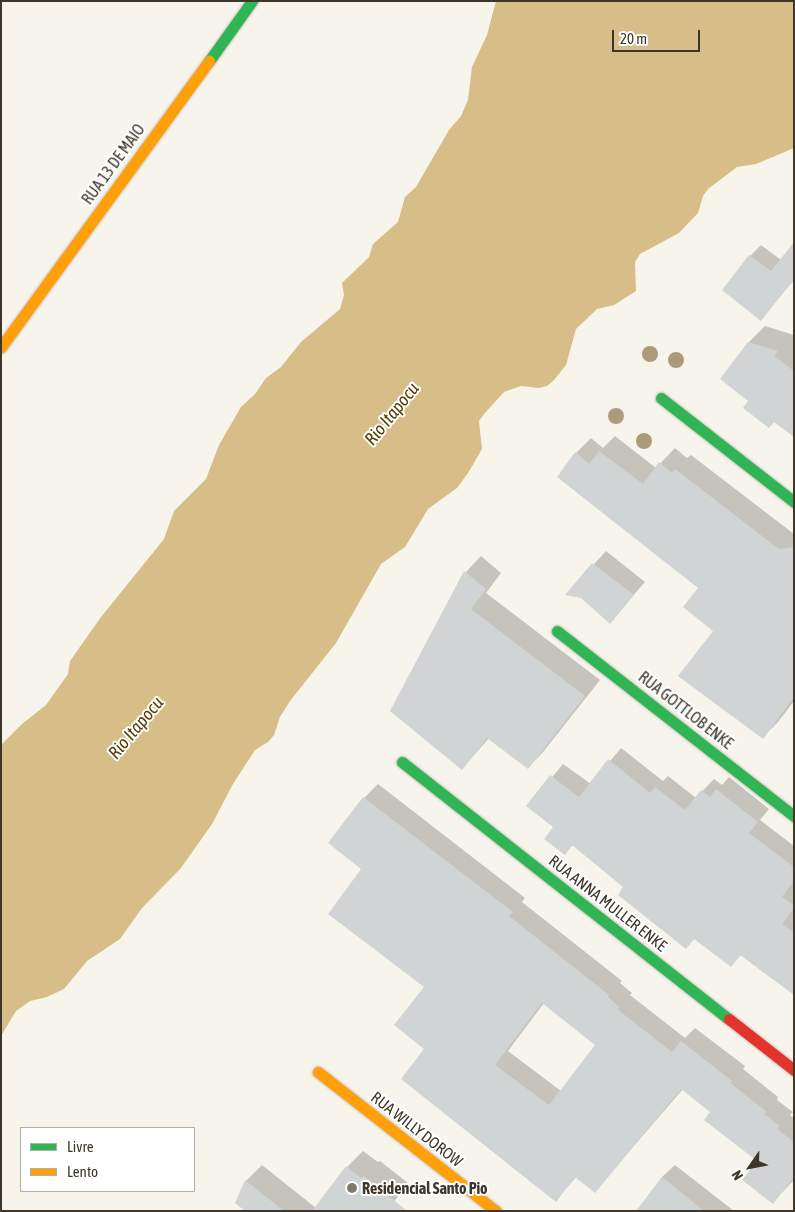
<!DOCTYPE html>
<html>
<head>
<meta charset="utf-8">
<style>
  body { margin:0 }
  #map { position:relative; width:795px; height:1212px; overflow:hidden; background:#f7f4ec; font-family:"Asap Condensed",sans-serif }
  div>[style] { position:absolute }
  .water>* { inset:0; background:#d7bd88 }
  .shadow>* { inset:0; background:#0003 }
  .building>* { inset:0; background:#d0d4d5 }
  .roads { filter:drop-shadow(0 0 1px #c4c0b6) drop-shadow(0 0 1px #c4c0b6) }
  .fast>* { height:11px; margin:-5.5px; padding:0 5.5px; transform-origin:5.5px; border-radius:5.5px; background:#30b455 }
  .slow>* { height:11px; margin:-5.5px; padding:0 5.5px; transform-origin:5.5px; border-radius:5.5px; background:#ff9f0a }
  .jam>* { height:11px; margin:-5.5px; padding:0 5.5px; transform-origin:5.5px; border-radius:5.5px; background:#e5322d }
  .trees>* { width:16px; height:16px; margin:-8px; border-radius:50%; background:#ab9b7a }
  .dots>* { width:14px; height:14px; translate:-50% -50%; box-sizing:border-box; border:2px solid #fff; border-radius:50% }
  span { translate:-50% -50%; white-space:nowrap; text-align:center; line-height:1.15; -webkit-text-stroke:4px #fff; paint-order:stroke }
  .street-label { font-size:16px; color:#3d3629 }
  .poi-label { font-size:16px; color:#3d3629; font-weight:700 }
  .left { translate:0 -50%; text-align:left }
  .water-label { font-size:18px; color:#553c00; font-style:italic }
  .frame { position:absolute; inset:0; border:2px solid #3d3629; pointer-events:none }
  .legend { position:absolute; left:20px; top:1127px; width:175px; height:65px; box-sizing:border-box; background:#fff; border:1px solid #b1afa9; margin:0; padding:6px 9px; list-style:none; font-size:15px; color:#3d3629 }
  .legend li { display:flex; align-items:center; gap:10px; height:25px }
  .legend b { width:25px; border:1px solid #b1afa9 }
  .north { position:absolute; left:725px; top:1142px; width:50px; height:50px; -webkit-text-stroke:4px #fff; paint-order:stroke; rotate:237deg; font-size:14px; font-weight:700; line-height:20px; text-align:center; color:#3d3629 }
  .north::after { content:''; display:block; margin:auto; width:18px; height:22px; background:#3d3629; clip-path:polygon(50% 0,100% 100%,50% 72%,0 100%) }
  .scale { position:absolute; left:612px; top:30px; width:88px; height:22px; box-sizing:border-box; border:2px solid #3d3629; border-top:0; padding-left:6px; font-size:15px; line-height:18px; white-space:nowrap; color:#3d3629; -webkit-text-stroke:4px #fff; paint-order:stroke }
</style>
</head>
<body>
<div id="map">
  <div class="water">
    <div style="clip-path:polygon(496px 1px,794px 1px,794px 148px,756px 164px,737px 167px,708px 189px,703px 196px,698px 213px,679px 233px,640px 254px,635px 262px,636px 291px,614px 305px,597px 309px,576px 329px,566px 365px,554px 380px,547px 386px,539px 388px,521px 386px,504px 392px,484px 414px,479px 421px,482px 449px,468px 473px,457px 488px,428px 509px,405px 547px,381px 564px,336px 643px,290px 701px,280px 717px,274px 735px,268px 742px,255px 750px,233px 784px,212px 824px,181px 868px,142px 908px,120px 939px,87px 961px,64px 989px,47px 997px,30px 1001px,16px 1011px,1px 1036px,1px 745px,22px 724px,46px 705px,68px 674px,70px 661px,101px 617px,164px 539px,174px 511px,206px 479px,219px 445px,241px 407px,255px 394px,266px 378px,281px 367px,301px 342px,340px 309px,344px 295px,342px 283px,369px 257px,373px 244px,398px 222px,405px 197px,416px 187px,449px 130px,461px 116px,468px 100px,472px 67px,487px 35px)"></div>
  </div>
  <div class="shadow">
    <div style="clip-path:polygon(794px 244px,794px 280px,761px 319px,750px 256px,761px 245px,781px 260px)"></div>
    <div style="clip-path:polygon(765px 326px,794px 335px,794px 436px,750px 401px,749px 342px)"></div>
    <div style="clip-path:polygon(615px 436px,656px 468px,675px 448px,687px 458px,691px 455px,794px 534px,794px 701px,778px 722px,763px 737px,715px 631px,700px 588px,576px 453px,591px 438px,603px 448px)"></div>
    <div style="clip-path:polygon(606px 551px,645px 582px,610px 622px,582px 597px,567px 594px)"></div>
    <div style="clip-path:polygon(481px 556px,501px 573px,486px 593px,600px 680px,543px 752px,528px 768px,489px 738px,462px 769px,391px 711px,466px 572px)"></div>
    <div style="clip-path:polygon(621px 748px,663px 781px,668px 776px,696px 798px,714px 779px,722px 785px,729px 777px,769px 809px,760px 820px,794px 846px,794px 992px,741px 955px,731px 965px,695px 938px,686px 947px,625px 887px,573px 845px,564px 853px,555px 827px,528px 806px,563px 764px,591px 784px)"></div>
    <div style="clip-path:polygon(evenodd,378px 784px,525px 898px,522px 902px,622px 981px,620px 983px,632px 993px,630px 995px,685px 1038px,695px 1028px,745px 1066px,743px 1069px,778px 1097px,777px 1100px,793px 1112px,790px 1115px,794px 1118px,794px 1180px,773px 1202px,759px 1161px,712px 1112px,683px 1089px,595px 1191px,577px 1176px,556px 1200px,426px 1049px,425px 987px,363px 869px,330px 843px,364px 798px,378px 784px,544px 1003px,596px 1045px,561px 1091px,508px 1051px,544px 1003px)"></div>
    <div style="clip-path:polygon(363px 1151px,378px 1162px,380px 1161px,408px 1183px,387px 1211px,246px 1211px,246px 1181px,262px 1165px,316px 1208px,347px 1167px)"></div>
    <div style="clip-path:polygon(675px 1165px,734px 1211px,637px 1211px,662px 1177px)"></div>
  </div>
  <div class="building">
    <div style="clip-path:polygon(794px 242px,794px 279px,761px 321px,722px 290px,749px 255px,771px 271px)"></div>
    <div style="clip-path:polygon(748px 342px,778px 351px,774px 356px,794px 371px,794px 437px,774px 422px,769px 428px,743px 408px,748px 401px,720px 379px)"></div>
    <div style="clip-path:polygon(599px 451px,643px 484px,659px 462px,672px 473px,675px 469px,779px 549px,794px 547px,794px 697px,763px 739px,678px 676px,713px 631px,683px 607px,698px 588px,557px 477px,575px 452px,589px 464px)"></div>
    <div style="clip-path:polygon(592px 563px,634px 595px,610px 624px,581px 598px,565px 595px)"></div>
    <div style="clip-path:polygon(464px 571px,486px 589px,471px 609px,585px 696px,528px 769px,487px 738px,462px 770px,390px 711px)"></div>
    <div style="clip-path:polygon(608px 759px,650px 793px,655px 787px,685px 810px,701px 790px,710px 797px,716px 789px,758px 822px,749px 833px,794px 867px,794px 881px,782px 897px,794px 905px,794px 908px,782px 924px,794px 932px,794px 995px,740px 955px,731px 967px,694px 939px,686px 949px,618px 895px,623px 887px,572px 845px,565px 855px,544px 839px,553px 827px,526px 806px,550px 775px,579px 797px)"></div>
    <div style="clip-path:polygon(evenodd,363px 797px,513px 912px,509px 916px,609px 995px,608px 997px,619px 1007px,617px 1009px,672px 1052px,681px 1041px,732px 1081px,730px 1083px,766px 1111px,764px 1114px,780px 1126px,777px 1129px,794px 1142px,794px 1177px,773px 1204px,742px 1180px,757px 1161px,704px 1120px,710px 1112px,681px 1089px,595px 1193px,575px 1177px,556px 1202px,401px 1079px,424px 1049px,394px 1025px,424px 987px,328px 914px,361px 869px,328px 843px,363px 797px,542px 1003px,595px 1045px,549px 1105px,495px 1065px,542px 1003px)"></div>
    <div style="clip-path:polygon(346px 1166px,361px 1178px,364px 1176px,407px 1211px,312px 1211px)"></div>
    <div style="clip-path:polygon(662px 1177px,704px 1211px,636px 1211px)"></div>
    <div style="clip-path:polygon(245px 1180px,284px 1211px,245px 1211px,235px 1203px)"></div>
  </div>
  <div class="roads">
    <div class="fast">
      <div style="left:209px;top:61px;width:74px;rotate:-54.4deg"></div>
      <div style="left:661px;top:398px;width:169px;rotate:38deg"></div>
      <div style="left:557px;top:631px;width:301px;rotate:38deg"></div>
      <div style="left:402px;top:762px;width:416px;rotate:38.2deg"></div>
    </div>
    <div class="slow">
      <div style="left:1px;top:347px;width:354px;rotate:-54deg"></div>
      <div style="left:318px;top:1072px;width:226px;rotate:38deg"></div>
    </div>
    <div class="jam">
      <div style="left:729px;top:1019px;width:83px;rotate:38.1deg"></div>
    </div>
  </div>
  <div class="trees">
    <div style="left:650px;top:354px"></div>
    <div style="left:676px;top:360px"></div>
    <div style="left:616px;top:416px"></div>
    <div style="left:644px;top:441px"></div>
  </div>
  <div class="dots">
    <div style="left:352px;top:1188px;background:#7e786d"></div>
  </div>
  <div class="street-label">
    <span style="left:113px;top:164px;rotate:-54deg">RUA 13 DE MAIO</span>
    <span style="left:686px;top:710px;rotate:38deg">RUA GOTTLOB ENKE</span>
    <span style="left:608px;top:903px;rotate:38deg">RUA ANNA MULLER ENKE</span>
    <span style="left:417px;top:1129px;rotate:38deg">RUA WILLY DOROW</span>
  </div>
  <div class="poi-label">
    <span class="left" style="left:362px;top:1188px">Residencial Santo Pio</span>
  </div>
  <div class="water-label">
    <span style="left:392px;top:414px;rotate:-51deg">Rio Itapocu</span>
    <span style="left:136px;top:728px;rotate:-50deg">Rio Itapocu</span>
  </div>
  <div class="frame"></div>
  <ul class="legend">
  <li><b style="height:6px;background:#30b455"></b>Livre</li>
  <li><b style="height:6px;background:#ff9f0a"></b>Lento</li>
  </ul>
  <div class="north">N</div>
  <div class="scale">20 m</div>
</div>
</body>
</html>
